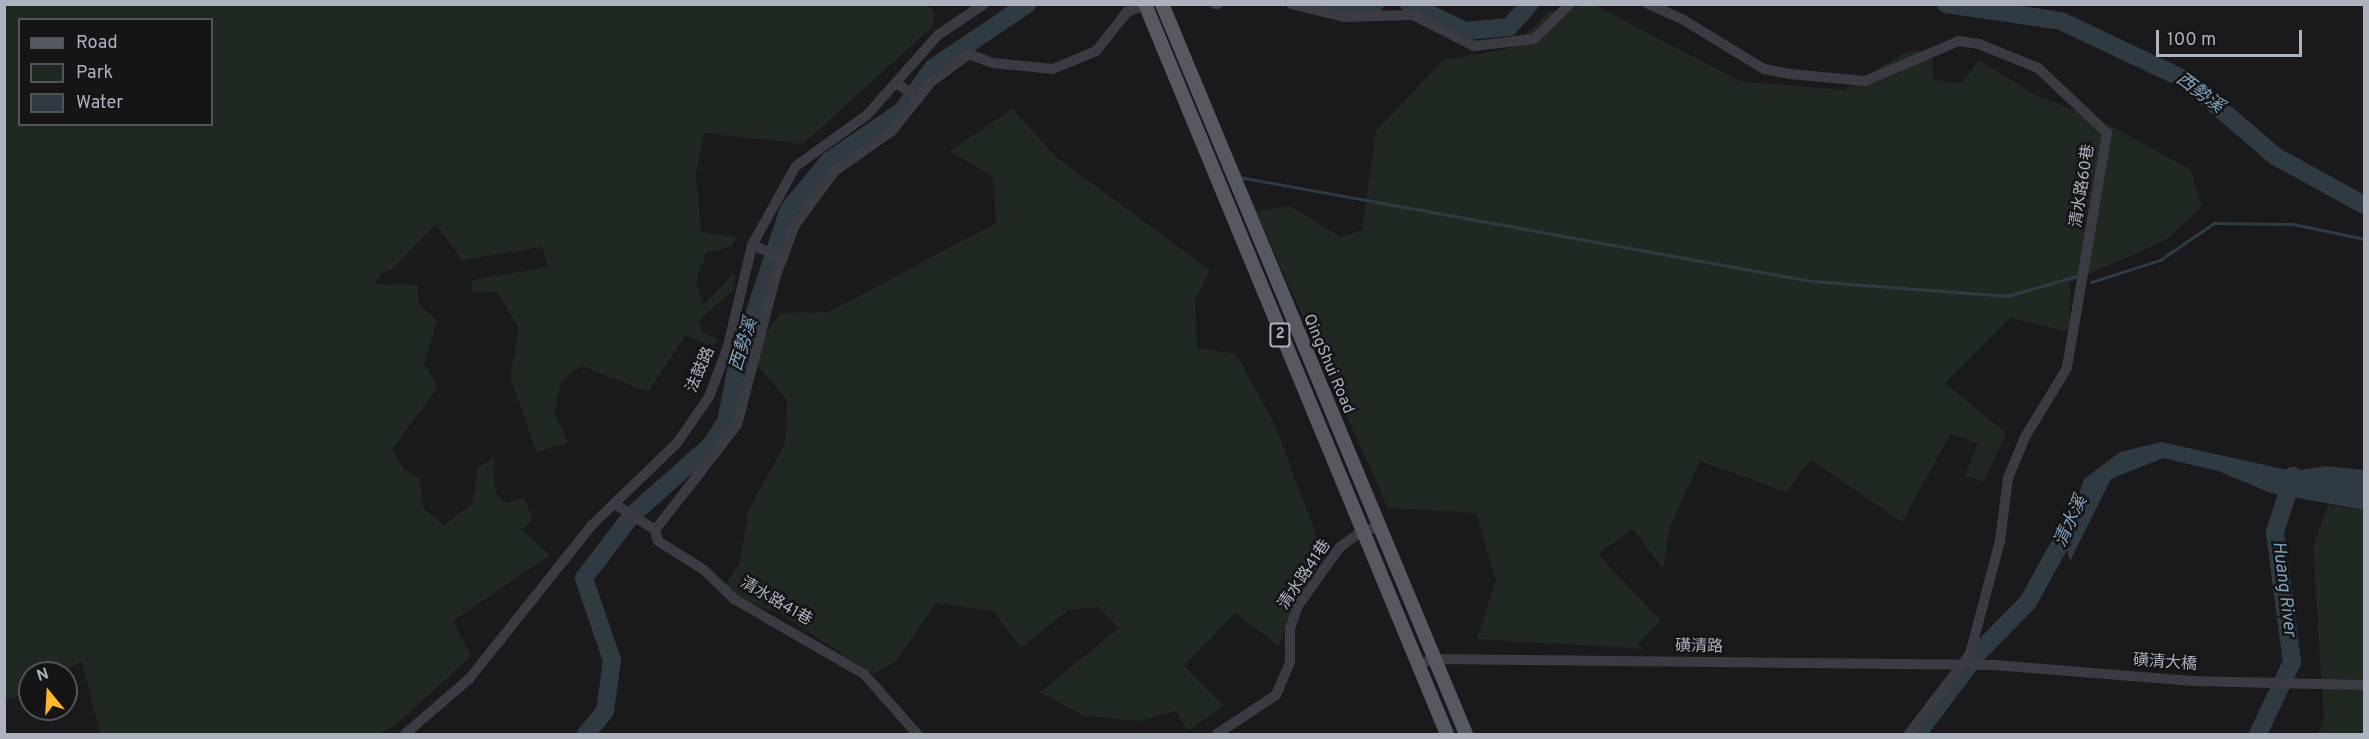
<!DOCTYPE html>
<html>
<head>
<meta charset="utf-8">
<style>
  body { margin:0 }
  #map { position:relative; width:2369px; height:739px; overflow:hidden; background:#1a1a1d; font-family:Overpass,"Noto Sans TC",sans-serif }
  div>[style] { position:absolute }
  .green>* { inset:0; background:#202921 }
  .water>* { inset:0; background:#2f3a43 }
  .stream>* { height:3px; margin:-1.5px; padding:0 1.5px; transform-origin:1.5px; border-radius:1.5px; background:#2f3a43 }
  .river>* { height:18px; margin:-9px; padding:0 9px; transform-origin:9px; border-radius:9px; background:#2f3a43 }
  .minor>* { height:10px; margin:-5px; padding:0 5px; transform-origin:5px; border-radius:5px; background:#3b3c43 }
  .major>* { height:14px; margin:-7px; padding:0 7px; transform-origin:7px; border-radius:7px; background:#575962 }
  span { translate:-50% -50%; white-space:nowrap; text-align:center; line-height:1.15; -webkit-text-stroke:5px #151518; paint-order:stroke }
  .shield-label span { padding:2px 4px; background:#151518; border:2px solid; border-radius:4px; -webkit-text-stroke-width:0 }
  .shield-label { font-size:15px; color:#acb2be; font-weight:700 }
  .street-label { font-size:16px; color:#acb2be }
  .water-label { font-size:18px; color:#81a1bb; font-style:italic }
  .frame { position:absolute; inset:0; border:6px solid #acb2be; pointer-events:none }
  .legend { position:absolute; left:18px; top:18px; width:195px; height:108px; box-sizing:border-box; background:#151518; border:2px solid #51545a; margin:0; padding:8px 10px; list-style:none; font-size:18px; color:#acb2be }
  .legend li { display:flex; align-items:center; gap:12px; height:30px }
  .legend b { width:30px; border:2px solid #51545a }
  .north { position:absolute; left:18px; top:661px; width:60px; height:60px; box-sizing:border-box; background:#151518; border:2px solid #51545a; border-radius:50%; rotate:342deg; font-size:16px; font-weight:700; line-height:24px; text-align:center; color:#acb2be }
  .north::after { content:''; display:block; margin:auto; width:21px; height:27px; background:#ffb631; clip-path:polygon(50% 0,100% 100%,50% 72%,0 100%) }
  .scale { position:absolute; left:2156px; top:30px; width:146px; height:27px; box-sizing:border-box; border:3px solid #acb2be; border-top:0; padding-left:8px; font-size:18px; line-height:21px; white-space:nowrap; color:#acb2be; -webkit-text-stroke:4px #151518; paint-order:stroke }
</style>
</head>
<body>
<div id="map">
  <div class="green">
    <div style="clip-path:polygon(1593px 4px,1739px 81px,1844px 90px,1907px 51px,1932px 50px,1933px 80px,1962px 83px,1979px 60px,2034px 94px,2109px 125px,2190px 169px,2202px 206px,2166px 240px,2071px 282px,2069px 332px,2010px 318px,1945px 383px,2006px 433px,1984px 482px,1965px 476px,1978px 444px,1951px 433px,1902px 522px,1811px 460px,1786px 492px,1700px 461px,1670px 527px,1663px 569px,1633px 529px,1598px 554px,1661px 621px,1637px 644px,1643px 649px,1477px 639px,1496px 581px,1476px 513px,1388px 508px,1256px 211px,1290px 206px,1341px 237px,1362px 230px,1376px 131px,1444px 60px,1511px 48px,1549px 12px)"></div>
    <div style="clip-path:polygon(evenodd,927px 5px,935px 13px,932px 27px,803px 144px,704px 133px,696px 174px,701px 232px,737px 237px,731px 247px,706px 253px,696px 281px,704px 305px,735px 272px,734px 289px,699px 320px,702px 332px,719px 340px,711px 347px,686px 335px,648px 392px,582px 366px,561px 381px,555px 413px,568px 443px,537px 452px,510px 377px,519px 328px,497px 292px,473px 293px,472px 280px,548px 267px,542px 247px,462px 260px,436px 224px,392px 269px,380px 274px,376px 284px,418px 285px,419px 304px,437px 321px,424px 363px,438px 387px,392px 449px,404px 469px,419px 478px,424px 509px,444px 525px,472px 504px,478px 468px,494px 457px,495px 492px,506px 503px,524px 498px,533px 519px,522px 530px,550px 555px,453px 621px,471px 656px,396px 725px,379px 734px,100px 734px,82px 661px,62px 673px,30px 673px,30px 692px,5px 700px,5px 5px,927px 5px,20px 20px,212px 20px,212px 124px,20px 124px,20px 20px)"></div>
    <div style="clip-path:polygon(1012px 109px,1056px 157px,1210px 270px,1195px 301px,1197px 348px,1236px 354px,1274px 423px,1325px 559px,1293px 604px,1279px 646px,1235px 613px,1184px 666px,1224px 706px,1188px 731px,1176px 711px,1140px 721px,1085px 716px,1040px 692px,1119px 628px,1098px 607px,1068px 610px,1021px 648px,993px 611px,936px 603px,896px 661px,873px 674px,781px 614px,720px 592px,740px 563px,748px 511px,785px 444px,787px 400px,750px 357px,780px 313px,829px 312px,996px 223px,993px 177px,950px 151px)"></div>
    <div style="clip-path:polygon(2328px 505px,2364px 510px,2364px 734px,2318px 734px,2324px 719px,2313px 547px)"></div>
  </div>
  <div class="water">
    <div style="clip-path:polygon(2161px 442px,2293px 471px,2326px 466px,2364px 470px,2364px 510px,2271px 493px,2218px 471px,2163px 458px,2111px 479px,2070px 561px,2064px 538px,2084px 479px,2120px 452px)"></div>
  </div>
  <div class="stream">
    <div style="left:1239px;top:177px;width:581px;rotate:10.3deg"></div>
    <div style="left:1811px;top:281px;width:197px;rotate:4.4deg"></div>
    <div style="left:2007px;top:296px;width:76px;rotate:-16deg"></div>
    <div style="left:2091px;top:282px;width:72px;rotate:-17.7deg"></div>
    <div style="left:2160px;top:260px;width:65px;rotate:-34.4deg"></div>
    <div style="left:2214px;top:223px;width:79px;rotate:0.7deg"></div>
    <div style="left:2293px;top:224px;width:73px;rotate:11.9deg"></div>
  </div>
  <div class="river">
    <div style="left:1325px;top:4px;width:50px"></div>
    <div style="left:1409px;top:4px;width:62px;rotate:25.7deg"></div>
    <div style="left:1465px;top:31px;width:44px;rotate:-5.2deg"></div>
    <div style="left:1509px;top:27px;width:31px;rotate:-48deg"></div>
    <div style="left:1946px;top:4px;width:116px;rotate:8.4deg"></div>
    <div style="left:2061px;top:21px;width:140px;rotate:25.3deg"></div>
    <div style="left:2188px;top:81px;width:115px;rotate:40.8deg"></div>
    <div style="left:2275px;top:156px;width:102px;rotate:28.8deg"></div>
    <div style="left:586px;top:734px;width:30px;rotate:-50deg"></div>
    <div style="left:605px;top:711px;width:51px;rotate:-82.2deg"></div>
    <div style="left:612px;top:660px;width:87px;rotate:-108.9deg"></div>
    <div style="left:584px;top:578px;width:79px;rotate:-52.7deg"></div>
    <div style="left:632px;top:515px;width:104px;rotate:-41.5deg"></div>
    <div style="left:710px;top:446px;width:29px;rotate:-56deg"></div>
    <div style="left:726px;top:422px;width:57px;rotate:-78.9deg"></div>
    <div style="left:737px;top:366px;width:165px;rotate:-71.7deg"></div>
    <div style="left:789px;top:209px;width:62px;rotate:-50.2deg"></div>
    <div style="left:829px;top:161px;width:88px;rotate:-34.4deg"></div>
    <div style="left:902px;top:111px;width:53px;rotate:-54.2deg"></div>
    <div style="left:933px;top:68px;width:114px;rotate:-34.2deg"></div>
    <div style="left:1917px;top:734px;width:101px;rotate:-53deg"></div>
    <div style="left:1978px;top:653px;width:71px;rotate:-45.6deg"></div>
    <div style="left:2028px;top:602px;width:95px;rotate:-61deg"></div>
    <div style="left:2258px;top:734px;width:80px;rotate:-64.7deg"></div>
    <div style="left:2292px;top:662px;width:131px;rotate:-97.5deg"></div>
    <div style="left:2275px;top:532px;width:59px;rotate:-72.2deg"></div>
  </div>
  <div class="minor">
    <div style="left:1215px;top:4px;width:3px"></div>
    <div style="left:1291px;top:4px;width:56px;rotate:13.5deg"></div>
    <div style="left:1345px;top:17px;width:68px;rotate:-1.7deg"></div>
    <div style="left:1413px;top:15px;width:68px;rotate:26.9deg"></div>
    <div style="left:1474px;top:46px;width:60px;rotate:-6.7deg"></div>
    <div style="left:1534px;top:39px;width:50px;rotate:-44.2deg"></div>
    <div style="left:1648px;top:4px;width:37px;rotate:24deg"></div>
    <div style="left:1682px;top:19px;width:96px;rotate:31.4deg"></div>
    <div style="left:1764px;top:69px;width:26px;rotate:11deg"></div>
    <div style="left:1790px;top:74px;width:75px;rotate:5.3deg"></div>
    <div style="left:1865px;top:81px;width:102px;rotate:-23.1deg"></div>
    <div style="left:1959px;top:41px;width:20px;rotate:9deg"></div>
    <div style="left:1979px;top:44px;width:64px;rotate:22.1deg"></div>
    <div style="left:2038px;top:68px;width:95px;rotate:43.3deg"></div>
    <div style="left:2107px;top:133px;width:238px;rotate:99.7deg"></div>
    <div style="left:2067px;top:368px;width:81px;rotate:121.3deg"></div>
    <div style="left:2025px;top:437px;width:44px;rotate:112.5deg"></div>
    <div style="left:2008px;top:478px;width:64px;rotate:97.2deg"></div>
    <div style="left:2000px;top:541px;width:117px;rotate:104.9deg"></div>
    <div style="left:1970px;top:654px;width:101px;rotate:127.3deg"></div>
    <div style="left:897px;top:84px;width:26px;rotate:32deg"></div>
    <div style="left:752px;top:245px;width:34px;rotate:23deg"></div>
    <div style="left:615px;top:504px;width:48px;rotate:33deg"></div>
    <div style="left:655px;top:530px;width:11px;rotate:75deg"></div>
    <div style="left:658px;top:541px;width:54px;rotate:32.2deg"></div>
    <div style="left:704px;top:570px;width:42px;rotate:44deg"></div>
    <div style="left:734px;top:599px;width:150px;rotate:30deg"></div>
    <div style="left:864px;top:674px;width:80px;rotate:48.5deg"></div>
    <div style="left:655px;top:530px;width:133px;rotate:-52deg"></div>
    <div style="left:737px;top:425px;width:155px;rotate:-75.4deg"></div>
    <div style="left:776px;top:275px;width:53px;rotate:-69.2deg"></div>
    <div style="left:795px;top:225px;width:67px;rotate:-53.5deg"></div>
    <div style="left:835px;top:171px;width:70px;rotate:-35.1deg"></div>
    <div style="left:892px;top:131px;width:63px;rotate:-51.5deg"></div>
    <div style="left:931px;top:82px;width:47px;rotate:-36.4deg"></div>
    <div style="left:969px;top:54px;width:26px;rotate:21deg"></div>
    <div style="left:993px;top:63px;width:60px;rotate:5.7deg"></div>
    <div style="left:1053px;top:69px;width:47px;rotate:-22.7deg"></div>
    <div style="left:1096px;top:51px;width:50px;rotate:-51.5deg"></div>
    <div style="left:1127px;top:12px;width:22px;rotate:-22deg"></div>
    <div style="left:1418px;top:664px;width:18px;rotate:-16deg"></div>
    <div style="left:1435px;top:659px;width:559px;rotate:0.61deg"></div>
    <div style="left:1994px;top:665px;width:198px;rotate:4.6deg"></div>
    <div style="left:2191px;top:681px;width:173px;rotate:1.3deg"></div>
    <div style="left:405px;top:734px;width:84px;rotate:-40.7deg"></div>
    <div style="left:469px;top:679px;width:197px;rotate:-51.4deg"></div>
    <div style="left:592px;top:525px;width:118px;rotate:-44deg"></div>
    <div style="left:677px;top:443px;width:56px;rotate:-55.2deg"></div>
    <div style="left:709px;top:397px;width:54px;rotate:-69.6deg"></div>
    <div style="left:728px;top:346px;width:104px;rotate:-76.6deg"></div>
    <div style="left:752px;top:245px;width:90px;rotate:-60.9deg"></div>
    <div style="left:796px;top:166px;width:87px;rotate:-35.7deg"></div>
    <div style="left:867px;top:115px;width:107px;rotate:-48.4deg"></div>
    <div style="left:938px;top:35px;width:55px;rotate:-34deg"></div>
    <div style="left:1217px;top:734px;width:71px;rotate:-33.5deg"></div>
    <div style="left:1276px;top:695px;width:36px;rotate:-67deg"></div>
    <div style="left:1290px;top:662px;width:33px;rotate:-90deg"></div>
    <div style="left:1290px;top:629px;width:23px;rotate:-72deg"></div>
    <div style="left:1297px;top:607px;width:74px;rotate:-54.4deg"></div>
    <div style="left:1340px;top:547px;width:27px;rotate:-36deg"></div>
    <div style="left:1362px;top:531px;width:17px;rotate:-13deg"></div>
  </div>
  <div class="major">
    <div style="left:1145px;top:4px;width:790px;rotate:67.53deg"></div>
    <div style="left:1162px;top:4px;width:791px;rotate:67.39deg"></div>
  </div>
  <div class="shield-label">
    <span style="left:1280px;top:335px">2</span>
  </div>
  <div class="street-label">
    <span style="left:2083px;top:186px;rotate:-81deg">清水路60巷</span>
    <span style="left:1328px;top:364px;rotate:67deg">QingShui Road</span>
    <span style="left:701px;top:370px;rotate:-67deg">法鼓路</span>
    <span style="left:1305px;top:575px;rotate:-56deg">清水路41巷</span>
    <span style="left:776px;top:602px;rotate:30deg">清水路41巷</span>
    <span style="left:1699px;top:647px;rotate:1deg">磺清路</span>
    <span style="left:2165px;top:663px;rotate:4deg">磺清大橋</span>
  </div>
  <div class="water-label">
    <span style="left:2199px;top:94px;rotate:37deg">西勢溪</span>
    <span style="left:745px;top:345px;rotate:-73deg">西勢溪</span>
    <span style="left:2072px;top:522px;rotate:-65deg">清水溪</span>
    <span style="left:2283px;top:589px;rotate:83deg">Huang River</span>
  </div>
  <div class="frame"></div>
  <ul class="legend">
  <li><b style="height:8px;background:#575962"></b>Road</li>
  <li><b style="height:16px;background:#202921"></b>Park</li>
  <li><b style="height:16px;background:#2f3a43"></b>Water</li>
  </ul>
  <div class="north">N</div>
  <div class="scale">100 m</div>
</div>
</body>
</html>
